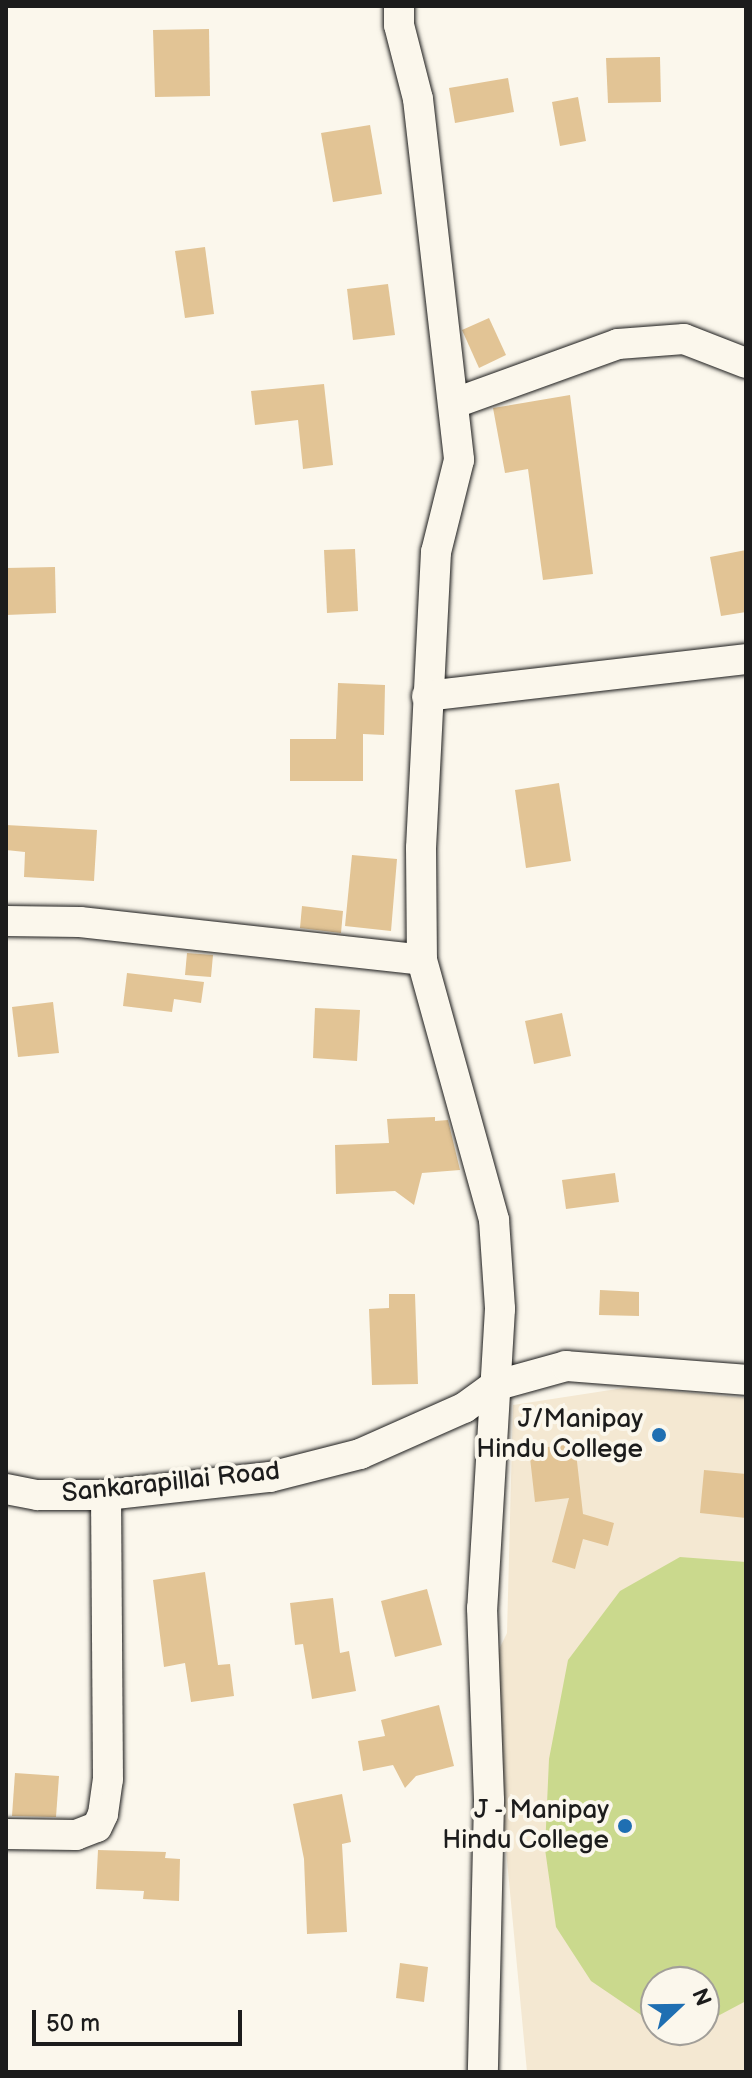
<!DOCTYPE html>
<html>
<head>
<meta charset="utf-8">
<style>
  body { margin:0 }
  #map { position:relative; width:752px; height:2078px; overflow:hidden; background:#fbf7ec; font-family:"Balsamiq Sans",sans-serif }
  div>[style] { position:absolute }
  .built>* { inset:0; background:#f4e8d2 }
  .green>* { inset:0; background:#cad98d }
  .building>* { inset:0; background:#e2c495 }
  .roads { filter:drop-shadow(0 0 2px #1c1c1c) drop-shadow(0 0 2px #1c1c1c) }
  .minor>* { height:30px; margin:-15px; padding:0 15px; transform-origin:15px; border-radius:15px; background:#fbf7ec }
  .dots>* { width:22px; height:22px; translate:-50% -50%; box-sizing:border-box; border:4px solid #fbf7ec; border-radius:50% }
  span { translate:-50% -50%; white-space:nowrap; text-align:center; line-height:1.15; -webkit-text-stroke:8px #fbf7ec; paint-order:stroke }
  .poi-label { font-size:26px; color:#1c1c1c }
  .right { translate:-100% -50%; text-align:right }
  .street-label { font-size:26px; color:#1c1c1c }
  .frame { position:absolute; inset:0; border:8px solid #1c1c1c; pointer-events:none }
  .north { position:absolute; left:640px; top:1966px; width:80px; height:80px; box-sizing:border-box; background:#fbf7ec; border:2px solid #a29f99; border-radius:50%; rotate:68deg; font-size:22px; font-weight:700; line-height:32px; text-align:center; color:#1c1c1c }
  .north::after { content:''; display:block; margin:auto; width:28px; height:36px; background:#1f6fb2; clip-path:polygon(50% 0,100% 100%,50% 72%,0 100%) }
  .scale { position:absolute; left:32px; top:2010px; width:210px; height:36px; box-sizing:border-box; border:4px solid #1c1c1c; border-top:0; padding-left:10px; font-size:24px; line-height:28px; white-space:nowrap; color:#1c1c1c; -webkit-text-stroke:6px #fbf7ec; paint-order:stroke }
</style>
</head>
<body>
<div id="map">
  <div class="built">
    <div style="clip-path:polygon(evenodd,630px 1387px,746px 1398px,746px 2072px,527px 2072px,489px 1670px,507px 1633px,513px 1405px,630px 1387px,656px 1982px,704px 1982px,704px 2030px,656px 2030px,656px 1982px)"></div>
  </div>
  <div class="green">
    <div style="clip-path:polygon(680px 1557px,746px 1562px,746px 2001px,714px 2018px,704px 2018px,704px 1982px,656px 1982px,656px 2017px,644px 2017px,591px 1981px,556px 1927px,545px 1849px,549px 1759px,568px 1660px,620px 1591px)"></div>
  </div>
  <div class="building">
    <div style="clip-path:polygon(209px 29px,210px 96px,155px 97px,153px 30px)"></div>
    <div style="clip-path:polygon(660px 57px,661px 102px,608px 103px,606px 58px)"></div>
    <div style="clip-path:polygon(508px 78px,514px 112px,455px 123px,449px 88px)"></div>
    <div style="clip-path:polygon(578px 97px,586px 141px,560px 146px,552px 102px)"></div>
    <div style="clip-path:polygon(370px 125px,382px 194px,333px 202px,321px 133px)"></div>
    <div style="clip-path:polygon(205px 247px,214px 314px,185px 318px,175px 251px)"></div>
    <div style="clip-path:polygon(388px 284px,395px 335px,353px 340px,347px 289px)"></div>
    <div style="clip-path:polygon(489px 318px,506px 355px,479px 368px,462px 330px)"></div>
    <div style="clip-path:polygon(324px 384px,333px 465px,303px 469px,298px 420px,255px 425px,251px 391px)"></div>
    <div style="clip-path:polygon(570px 395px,593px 574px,543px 580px,528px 469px,505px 473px,493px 408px)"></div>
    <div style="clip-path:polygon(355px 549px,358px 611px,327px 613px,324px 550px)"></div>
    <div style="clip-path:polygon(746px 550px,746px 612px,721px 616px,710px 557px)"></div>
    <div style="clip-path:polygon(55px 567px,56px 613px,6px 615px,6px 568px)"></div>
    <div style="clip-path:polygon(338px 683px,385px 685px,384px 735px,363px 734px,363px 781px,290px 781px,290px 739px,336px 739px)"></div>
    <div style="clip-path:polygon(559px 783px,571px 861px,526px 868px,515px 790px)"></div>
    <div style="clip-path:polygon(6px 825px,97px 830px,94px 881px,24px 877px,25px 852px,6px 850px)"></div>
    <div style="clip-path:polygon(352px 855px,397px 859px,391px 931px,345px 926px)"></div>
    <div style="clip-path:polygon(302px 906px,343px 911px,341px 933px,300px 928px)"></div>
    <div style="clip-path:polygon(187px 953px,213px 955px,211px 977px,185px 975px)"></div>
    <div style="clip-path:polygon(127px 973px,204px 982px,201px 1003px,174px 999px,172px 1012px,123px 1006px)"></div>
    <div style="clip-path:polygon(53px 1002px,59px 1053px,18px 1057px,12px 1007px)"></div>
    <div style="clip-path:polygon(315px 1008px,360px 1010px,357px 1061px,313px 1058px)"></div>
    <div style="clip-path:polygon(562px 1013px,571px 1056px,534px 1064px,525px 1021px)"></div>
    <div style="clip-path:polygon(435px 1117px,435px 1121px,448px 1120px,460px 1170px,422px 1173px,414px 1205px,395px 1191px,336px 1194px,335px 1145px,389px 1143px,387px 1119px)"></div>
    <div style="clip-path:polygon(615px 1173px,619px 1202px,566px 1209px,562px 1180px)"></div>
    <div style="clip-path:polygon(600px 1290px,639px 1292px,639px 1316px,599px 1315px)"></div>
    <div style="clip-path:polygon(389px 1294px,415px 1294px,418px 1384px,372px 1385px,369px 1309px,389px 1308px)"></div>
    <div style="clip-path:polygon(575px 1444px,583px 1514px,614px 1523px,608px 1546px,583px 1539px,575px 1569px,552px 1562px,569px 1498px,535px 1502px,529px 1449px)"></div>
    <div style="clip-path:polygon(704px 1470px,746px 1474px,746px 1518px,700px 1513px)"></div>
    <div style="clip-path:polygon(205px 1572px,218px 1665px,230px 1664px,234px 1696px,191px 1702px,185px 1663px,164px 1667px,153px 1580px)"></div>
    <div style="clip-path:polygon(427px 1589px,442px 1645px,395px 1657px,381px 1601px)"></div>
    <div style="clip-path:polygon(333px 1598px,340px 1653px,349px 1651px,356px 1691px,312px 1699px,303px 1644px,295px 1645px,290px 1603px)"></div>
    <div style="clip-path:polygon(439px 1705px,454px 1766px,416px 1776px,405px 1788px,393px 1765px,363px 1771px,358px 1741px,385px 1736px,381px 1720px)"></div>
    <div style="clip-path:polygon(15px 1773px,59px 1776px,56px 1817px,12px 1816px)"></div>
    <div style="clip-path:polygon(342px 1794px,351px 1842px,342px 1844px,347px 1932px,307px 1934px,304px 1859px,293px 1804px)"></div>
    <div style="clip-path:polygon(98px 1850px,166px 1852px,165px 1858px,180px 1859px,179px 1901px,143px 1899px,144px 1891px,96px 1889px)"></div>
    <div style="clip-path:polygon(400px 1963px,428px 1967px,424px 2002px,396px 1998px)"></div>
  </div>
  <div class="roads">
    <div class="minor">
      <div style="left:399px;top:6px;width:19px;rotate:90deg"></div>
      <div style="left:399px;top:25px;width:76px;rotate:75.6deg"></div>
      <div style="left:418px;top:99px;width:363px;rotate:83.5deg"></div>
      <div style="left:459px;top:460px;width:95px;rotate:104deg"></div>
      <div style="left:436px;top:552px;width:296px;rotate:92.9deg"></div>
      <div style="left:421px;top:848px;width:112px;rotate:89.5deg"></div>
      <div style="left:422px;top:960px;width:270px;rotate:74.5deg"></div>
      <div style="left:494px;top:1220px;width:89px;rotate:86.1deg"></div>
      <div style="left:500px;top:1309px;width:300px;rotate:93.4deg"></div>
      <div style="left:482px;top:1608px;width:193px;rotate:87.9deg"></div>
      <div style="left:489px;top:1801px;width:271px;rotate:91.3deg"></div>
      <div style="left:455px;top:403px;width:173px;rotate:-19.9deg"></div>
      <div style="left:618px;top:344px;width:66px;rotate:-4.3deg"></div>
      <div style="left:684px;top:339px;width:66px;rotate:21.2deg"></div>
      <div style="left:427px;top:696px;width:321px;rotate:-6.6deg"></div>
      <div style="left:6px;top:921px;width:74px;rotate:0.8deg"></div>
      <div style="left:80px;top:922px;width:344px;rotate:6.3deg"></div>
      <div style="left:6px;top:1489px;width:32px;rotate:11deg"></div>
      <div style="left:37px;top:1495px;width:69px"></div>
      <div style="left:106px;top:1495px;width:165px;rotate:-6.3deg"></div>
      <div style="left:270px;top:1477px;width:93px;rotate:-14.3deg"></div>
      <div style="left:360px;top:1454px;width:114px;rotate:-23.9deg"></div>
      <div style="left:464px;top:1408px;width:37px;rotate:-36deg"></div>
      <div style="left:494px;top:1386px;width:75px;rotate:-15.5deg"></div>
      <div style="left:566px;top:1366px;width:181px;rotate:4.4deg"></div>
      <div style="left:6px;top:1834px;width:70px;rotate:0.8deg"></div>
      <div style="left:76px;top:1835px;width:22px;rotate:-21deg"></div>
      <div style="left:97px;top:1827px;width:14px;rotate:-65deg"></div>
      <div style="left:103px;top:1814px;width:34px;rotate:-82deg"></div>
      <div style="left:108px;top:1780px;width:285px;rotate:-90.4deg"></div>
    </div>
  </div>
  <div class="dots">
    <div style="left:659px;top:1435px;background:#1f6fb2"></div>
    <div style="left:625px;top:1826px;background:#1f6fb2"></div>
  </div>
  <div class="poi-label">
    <span class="right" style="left:643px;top:1435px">J/Manipay<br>Hindu College</span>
    <span class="right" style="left:609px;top:1826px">J - Manipay<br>Hindu College</span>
  </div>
  <div class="street-label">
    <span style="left:171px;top:1483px;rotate:-6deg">Sankarapillai Road</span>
  </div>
  <div class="frame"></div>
  <div class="north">N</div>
  <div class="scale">50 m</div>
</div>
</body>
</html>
